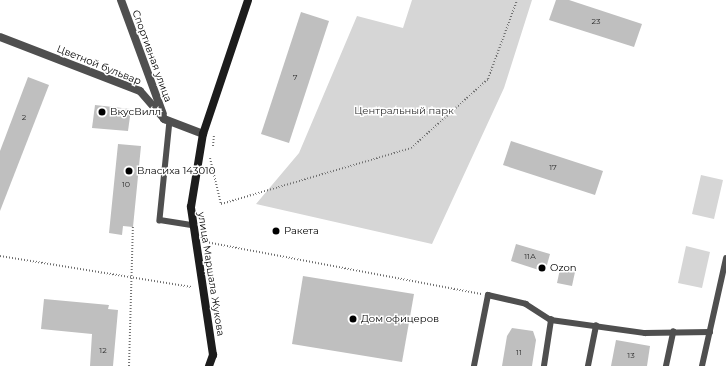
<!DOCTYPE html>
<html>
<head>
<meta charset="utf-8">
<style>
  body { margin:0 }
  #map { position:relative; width:726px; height:366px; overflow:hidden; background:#fff; font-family:Montserrat,sans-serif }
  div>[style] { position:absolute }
  .green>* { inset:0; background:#d6d6d6 }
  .building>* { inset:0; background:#bfbfbf }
  .path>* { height:2px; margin-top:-1px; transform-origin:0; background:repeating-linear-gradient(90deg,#717171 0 1px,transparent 0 3px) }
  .lane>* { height:5.5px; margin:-2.75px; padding:0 2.75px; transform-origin:2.75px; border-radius:2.75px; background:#4f4f4f }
  .street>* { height:8px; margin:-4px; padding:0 4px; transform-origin:4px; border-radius:4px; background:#4f4f4f }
  .secondary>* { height:8px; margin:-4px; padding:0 4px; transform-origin:4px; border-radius:4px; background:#1c1c1c }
  .dots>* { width:11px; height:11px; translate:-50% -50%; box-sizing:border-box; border:2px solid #fff; border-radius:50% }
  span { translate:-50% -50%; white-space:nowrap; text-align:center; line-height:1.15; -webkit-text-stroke:3px #fff; paint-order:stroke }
  .number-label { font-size:8px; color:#303030 }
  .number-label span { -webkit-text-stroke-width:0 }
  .street-label { font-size:10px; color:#000 }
  .park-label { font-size:10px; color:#2d2d2d }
  .poi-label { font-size:10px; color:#000 }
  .left { translate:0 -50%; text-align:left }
</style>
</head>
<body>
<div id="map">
  <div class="green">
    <div style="clip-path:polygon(412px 0,532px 0,504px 88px,432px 244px,256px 204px,299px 153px,357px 16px,403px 28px)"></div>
    <div style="clip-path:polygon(701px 175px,723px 180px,714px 219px,692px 214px)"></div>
    <div style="clip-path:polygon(686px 246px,710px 252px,702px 288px,678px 283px)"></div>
  </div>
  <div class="building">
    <div style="clip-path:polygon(556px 0,569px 0,642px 24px,634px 47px,549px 20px)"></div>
    <div style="clip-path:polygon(301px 12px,329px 21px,289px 143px,261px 134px)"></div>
    <div style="clip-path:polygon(28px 77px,49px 85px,0 211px,0 151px)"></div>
    <div style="clip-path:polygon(95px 105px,131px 109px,128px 131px,92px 128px)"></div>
    <div style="clip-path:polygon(511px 141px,603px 171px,595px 195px,503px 165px)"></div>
    <div style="clip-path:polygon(118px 144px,141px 146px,133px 227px,123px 226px,122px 235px,109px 233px)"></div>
    <div style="clip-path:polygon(516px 244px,550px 254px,545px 272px,511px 261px)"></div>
    <div style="clip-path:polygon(560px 269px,575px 272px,572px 286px,557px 283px)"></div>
    <div style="clip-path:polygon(303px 276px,414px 294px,402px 362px,292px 344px)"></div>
    <div style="clip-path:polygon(44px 299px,109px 305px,108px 309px,118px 310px,113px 366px,90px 366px,92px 334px,41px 329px)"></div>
    <div style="clip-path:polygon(512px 328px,533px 331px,536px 340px,532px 366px,502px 366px,507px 336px)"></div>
    <div style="clip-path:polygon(616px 340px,650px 346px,647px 366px,611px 366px)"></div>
  </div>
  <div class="path">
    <div style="left:213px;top:146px;width:12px;rotate:-85deg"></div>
    <div style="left:210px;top:158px;width:47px;rotate:76.6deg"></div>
    <div style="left:221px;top:204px;width:198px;rotate:-16.4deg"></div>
    <div style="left:411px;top:148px;width:103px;rotate:-41.9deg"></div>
    <div style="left:488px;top:79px;width:84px;rotate:-69.8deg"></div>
    <div style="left:206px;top:242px;width:280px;rotate:10.7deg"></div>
    <div style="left:0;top:256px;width:194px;rotate:9.2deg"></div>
    <div style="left:129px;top:366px;width:139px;rotate:-88.4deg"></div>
  </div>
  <div class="lane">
    <div style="left:170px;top:121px;width:100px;rotate:95.8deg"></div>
    <div style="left:160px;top:220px;width:33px;rotate:9deg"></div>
    <div style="left:474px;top:366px;width:72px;rotate:-78.8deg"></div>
    <div style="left:488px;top:295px;width:39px;rotate:13deg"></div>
    <div style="left:526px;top:304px;width:30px;rotate:33deg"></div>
    <div style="left:544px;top:366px;width:47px;rotate:-81.3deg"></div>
    <div style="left:551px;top:320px;width:95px;rotate:7.9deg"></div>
    <div style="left:645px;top:333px;width:65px;rotate:-0.9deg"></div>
    <div style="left:588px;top:366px;width:41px;rotate:-78.7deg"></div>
    <div style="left:666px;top:366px;width:35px;rotate:-78deg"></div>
    <div style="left:702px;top:366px;width:110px;rotate:-77.4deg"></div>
  </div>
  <div class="street">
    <div style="left:121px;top:0;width:121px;rotate:69.8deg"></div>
    <div style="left:0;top:37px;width:150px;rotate:21.1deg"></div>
    <div style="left:140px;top:91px;width:37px;rotate:49deg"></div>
    <div style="left:164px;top:119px;width:42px;rotate:21deg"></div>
  </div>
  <div class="secondary">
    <div style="left:209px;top:366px;width:12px;rotate:-70deg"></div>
    <div style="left:213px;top:355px;width:150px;rotate:-98.5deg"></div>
    <div style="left:191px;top:207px;width:74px;rotate:-80.7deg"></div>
    <div style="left:203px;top:134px;width:141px;rotate:-71.4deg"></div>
  </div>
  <div class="dots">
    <div style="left:102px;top:112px;background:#000"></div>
    <div style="left:129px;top:171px;background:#000"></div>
    <div style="left:276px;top:231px;background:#000"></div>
    <div style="left:542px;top:268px;background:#000"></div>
    <div style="left:353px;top:319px;background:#000"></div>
  </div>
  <div class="number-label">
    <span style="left:596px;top:22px">23</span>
    <span style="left:295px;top:78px">7</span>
    <span style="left:24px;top:118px">2</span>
    <span style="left:553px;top:168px">17</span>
    <span style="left:126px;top:185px">10</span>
    <span style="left:530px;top:257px">11А</span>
    <span style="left:103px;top:351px">12</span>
    <span style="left:519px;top:353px">11</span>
    <span style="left:631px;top:356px">13</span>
  </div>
  <div class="street-label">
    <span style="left:152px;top:56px;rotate:70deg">Спортивная улица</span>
    <span style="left:99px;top:65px;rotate:22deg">Цветной бульвар</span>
    <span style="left:211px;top:274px;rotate:81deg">улица Маршала Жукова</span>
  </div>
  <div class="park-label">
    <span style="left:404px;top:111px">Центральный парк</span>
  </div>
  <div class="poi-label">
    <span class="left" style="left:110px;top:112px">ВкусВилл</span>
    <span class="left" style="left:137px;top:171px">Власиха 143010</span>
    <span class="left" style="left:284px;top:231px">Ракета</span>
    <span class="left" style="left:550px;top:268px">Ozon</span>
    <span class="left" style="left:361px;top:319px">Дом офицеров</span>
  </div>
</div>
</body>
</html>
